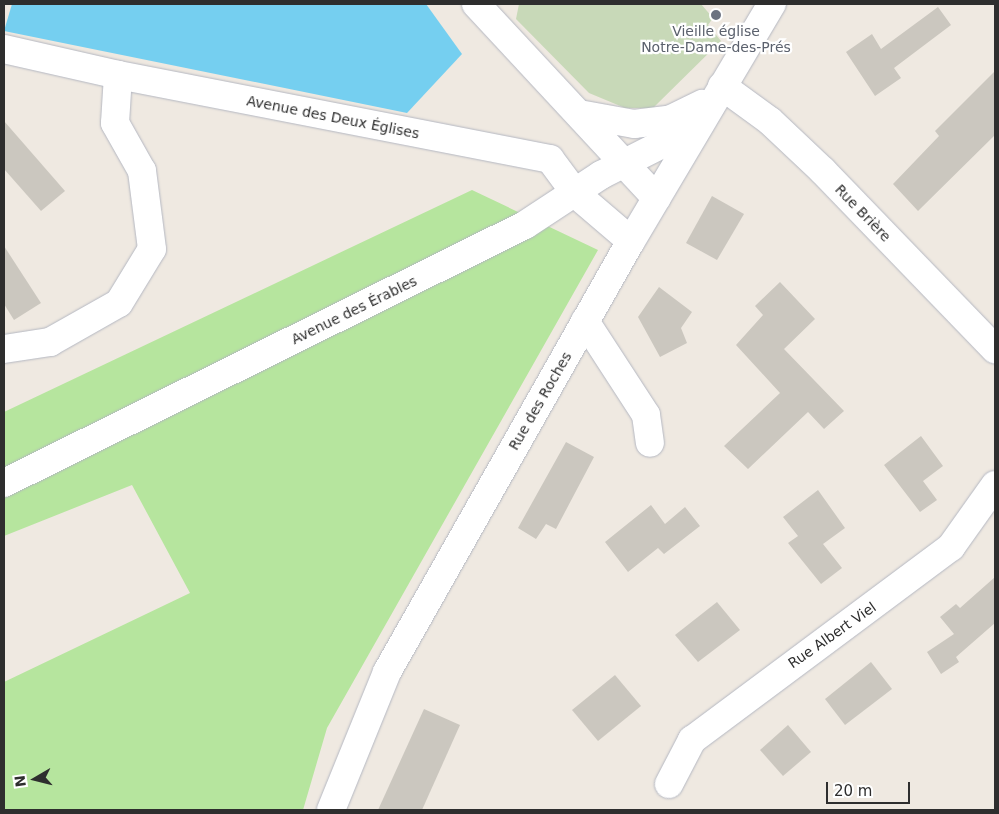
<!DOCTYPE html>
<html>
<head>
<meta charset="utf-8">
<style>
  body { margin:0 }
  #map { position:relative; width:999px; height:814px; overflow:hidden; background:#efe9e1; font-family:"DejaVu Sans",sans-serif }
  div>[style] { position:absolute }
  .green>* { inset:0; background:#b6e59e }
  .cemetery>* { inset:0; background:#c8d9b8 }
  .water>* { inset:0; background:#75cff0 }
  .building>* { inset:0; background:#cbc7bf }
  .roads { filter:drop-shadow(0 0 1px #b4b7c1) drop-shadow(0 0 1px #b4b7c1) }
  .street>* { height:28px; margin:-14px; padding:0 14px; transform-origin:14px; border-radius:14px; background:#fff }
  .secondary>* { height:28px; margin:-14px; padding:0 14px; transform-origin:14px; border-radius:14px; background:#fff }
  .dots>* { width:14px; height:14px; translate:-50% -50%; box-sizing:border-box; border:2px solid #fff; border-radius:50% }
  span { translate:-50% -50%; white-space:nowrap; text-align:center; line-height:1.15; -webkit-text-stroke:4.5px #fff; paint-order:stroke }
  .worship-label { font-size:14px; color:#5b616d }
  .street-label { font-size:14px; color:#2e2e2e }
  .frame { position:absolute; inset:0; border:5px solid #2e2e2e; pointer-events:none }
  .north { position:absolute; left:10px; top:754px; width:50px; height:50px; -webkit-text-stroke:4px #fff; paint-order:stroke; rotate:262deg; font-size:14px; font-weight:700; line-height:20px; text-align:center; color:#2e2e2e }
  .north::after { content:''; display:block; margin:auto; width:18px; height:22px; background:#2e2e2e; clip-path:polygon(50% 0,100% 100%,50% 72%,0 100%) }
  .scale { position:absolute; left:826px; top:782px; width:84px; height:22px; box-sizing:border-box; border:2px solid #2e2e2e; border-top:0; padding-left:6px; font-size:15px; line-height:18px; white-space:nowrap; color:#2e2e2e; -webkit-text-stroke:4px #fff; paint-order:stroke }
</style>
</head>
<body>
<div id="map">
  <div class="green">
    <div style="clip-path:polygon(472px 190px,598px 250px,327px 728px,303px 810px,4px 810px,4px 682px,190px 593px,132px 485px,4px 536px,4px 412px)"></div>
  </div>
  <div class="cemetery">
    <div style="clip-path:polygon(519px 4px,701px 4px,713px 18px,708px 25px,721px 41px,653px 108px,625px 108px,589px 93px,516px 19px)"></div>
  </div>
  <div class="water">
    <div style="clip-path:polygon(12px 4px,426px 4px,462px 54px,407px 113px,4px 31px)"></div>
  </div>
  <div class="building">
    <div style="clip-path:polygon(938px 7px,951px 25px,894px 68px,901px 78px,875px 96px,846px 52px,872px 34px,881px 49px)"></div>
    <div style="clip-path:polygon(995px 71px,995px 135px,918px 211px,893px 184px,939px 136px,935px 131px)"></div>
    <div style="clip-path:polygon(4px 121px,65px 191px,41px 211px,4px 169px)"></div>
    <div style="clip-path:polygon(712px 196px,744px 214px,717px 260px,686px 243px)"></div>
    <div style="clip-path:polygon(4px 246px,41px 303px,14px 320px,4px 304px)"></div>
    <div style="clip-path:polygon(780px 282px,815px 319px,784px 349px,844px 411px,824px 429px,808px 412px,748px 469px,724px 446px,780px 393px,736px 345px,763px 315px,755px 306px)"></div>
    <div style="clip-path:polygon(659px 287px,692px 312px,681px 328px,687px 343px,660px 357px,638px 317px)"></div>
    <div style="clip-path:polygon(921px 436px,943px 466px,923px 481px,937px 500px,920px 512px,884px 465px)"></div>
    <div style="clip-path:polygon(566px 442px,594px 457px,556px 529px,546px 524px,536px 539px,518px 528px)"></div>
    <div style="clip-path:polygon(818px 490px,845px 528px,823px 544px,842px 568px,821px 584px,788px 543px,798px 536px,783px 517px)"></div>
    <div style="clip-path:polygon(651px 505px,665px 524px,685px 507px,700px 526px,664px 554px,658px 548px,628px 572px,605px 542px)"></div>
    <div style="clip-path:polygon(995px 577px,995px 623px,956px 657px,959px 662px,941px 674px,927px 652px,954px 634px,940px 617px,956px 604px,960px 608px)"></div>
    <div style="clip-path:polygon(717px 602px,740px 630px,698px 662px,675px 635px)"></div>
    <div style="clip-path:polygon(871px 662px,892px 689px,845px 725px,825px 699px)"></div>
    <div style="clip-path:polygon(615px 675px,641px 706px,598px 741px,572px 710px)"></div>
    <div style="clip-path:polygon(424px 709px,460px 725px,422px 810px,378px 810px)"></div>
    <div style="clip-path:polygon(788px 725px,811px 752px,783px 776px,760px 750px)"></div>
  </div>
  <div class="roads">
    <div class="street">
      <div style="left:722px;top:86px;width:59px;rotate:36.1deg"></div>
      <div style="left:770px;top:121px;width:73px;rotate:43.3deg"></div>
      <div style="left:823px;top:171px;width:248px;rotate:46deg"></div>
      <div style="left:585px;top:321px;width:112px;rotate:57deg"></div>
      <div style="left:646px;top:415px;width:28px;rotate:82deg"></div>
      <div style="left:4px;top:349px;width:47px;rotate:-8.7deg"></div>
      <div style="left:50px;top:342px;width:79px;rotate:-29.5deg"></div>
      <div style="left:119px;top:303px;width:63px;rotate:-58.6deg"></div>
      <div style="left:152px;top:249px;width:79px;rotate:-97.3deg"></div>
      <div style="left:142px;top:171px;width:55px;rotate:-119.4deg"></div>
      <div style="left:115px;top:123px;width:48px;rotate:-86.4deg"></div>
      <div style="left:669px;top:784px;width:50px;rotate:-62.4deg"></div>
      <div style="left:692px;top:740px;width:323px;rotate:-36.7deg"></div>
      <div style="left:951px;top:547px;width:76px;rotate:-54.6deg"></div>
    </div>
    <div class="secondary">
      <div style="left:476px;top:4px;width:265px;rotate:47.1deg"></div>
      <div style="left:4px;top:49px;width:117px;rotate:12.8deg"></div>
      <div style="left:118px;top:75px;width:440px;rotate:11deg"></div>
      <div style="left:550px;top:159px;width:44px;rotate:53.4deg"></div>
      <div style="left:576px;top:194px;width:72px;rotate:40.5deg"></div>
      <div style="left:579px;top:114px;width:56px;rotate:10.3deg"></div>
      <div style="left:634px;top:124px;width:35px;rotate:-7deg"></div>
      <div style="left:669px;top:120px;width:37px;rotate:-26deg"></div>
      <div style="left:4px;top:483px;width:581px;rotate:-26.34deg"></div>
      <div style="left:525px;top:225px;width:91px;rotate:-33.3deg"></div>
      <div style="left:601px;top:175px;width:109px;rotate:-26.8deg"></div>
      <div style="left:331px;top:810px;width:149px;rotate:-67.9deg"></div>
      <div style="left:387px;top:672px;width:495px;rotate:-60.5deg"></div>
      <div style="left:631px;top:241px;width:276px;rotate:-59.3deg"></div>
    </div>
  </div>
  <div class="dots">
    <div style="left:716px;top:15px;background:#6b7280"></div>
  </div>
  <div class="worship-label">
    <span style="left:716px;top:39px">Vieille église<br>Notre-Dame-des-Prés</span>
  </div>
  <div class="street-label">
    <span style="left:333px;top:117px;rotate:11deg">Avenue des Deux Églises</span>
    <span style="left:863px;top:213px;rotate:46deg">Rue Brière</span>
    <span style="left:354px;top:310px;rotate:-26deg">Avenue des Érables</span>
    <span style="left:540px;top:401px;rotate:-60deg">Rue des Roches</span>
    <span style="left:832px;top:635px;rotate:-35deg">Rue Albert Viel</span>
  </div>
  <div class="frame"></div>
  <div class="north">N</div>
  <div class="scale">20 m</div>
</div>
</body>
</html>
